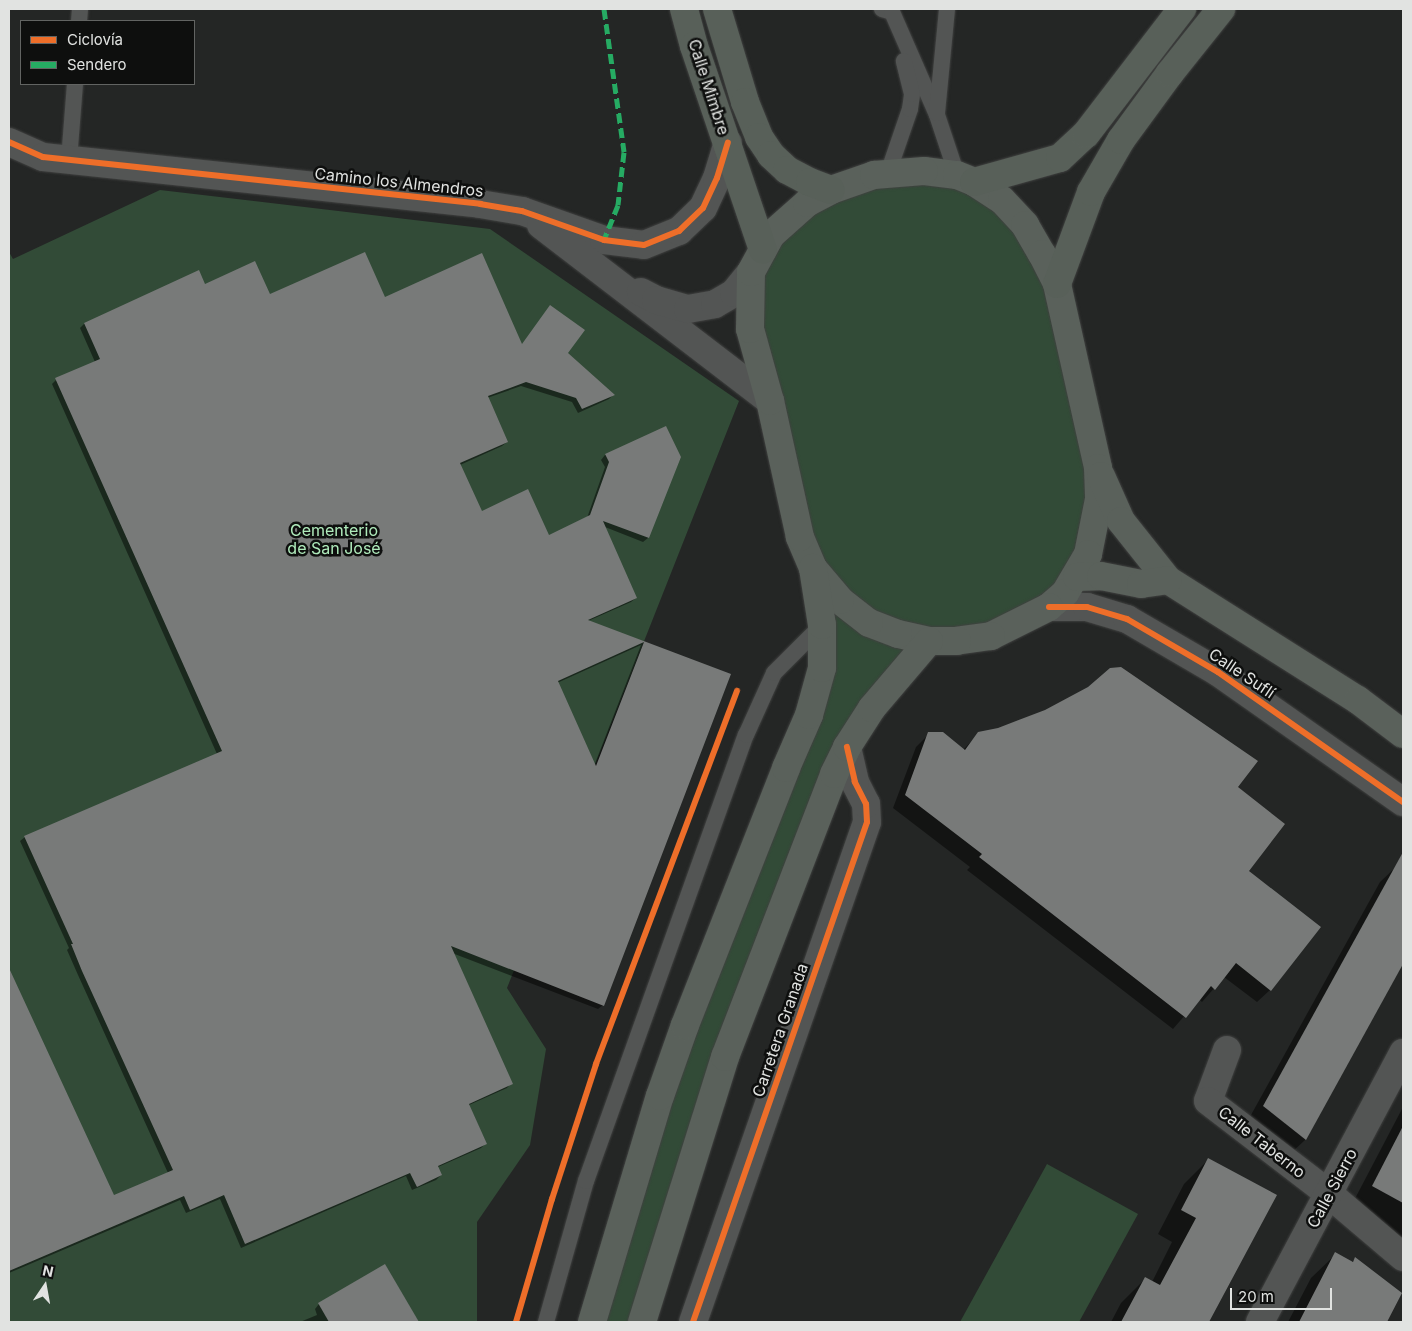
<!DOCTYPE html>
<html>
<head>
<meta charset="utf-8">
<style>
  body { margin:0 }
  #map { position:relative; width:1412px; height:1331px; overflow:hidden; background:#242625; font-family:Inter,sans-serif }
  div>[style] { position:absolute }
  .green>* { inset:0; background:#324b37 }
  .shadow>* { inset:0; background:#0007 }
  .building>* { inset:0; background:#787a79 }
  .roads { filter:drop-shadow(0 0 1px #404140) drop-shadow(0 0 1px #404140) }
  .service>* { height:16px; margin:-8px; padding:0 8px; transform-origin:8px; border-radius:8px; background:#535554 }
  .minor>* { height:28px; margin:-14px; padding:0 14px; transform-origin:14px; border-radius:14px; background:#535554 }
  .tertiary>* { height:28px; margin:-14px; padding:0 14px; transform-origin:14px; border-radius:14px; background:#535554 }
  .primary>* { height:28px; margin:-14px; padding:0 14px; transform-origin:14px; border-radius:14px; background:#5a615b }
  .trunk>* { height:28px; margin:-14px; padding:0 14px; transform-origin:14px; border-radius:14px; background:#586059 }
  .quiet>* { height:5px; margin-top:-2.5px; transform-origin:0; background:repeating-linear-gradient(90deg,#26ab63 0 10px,transparent 0 15px) }
  .cycleway>* { height:6px; margin:-3px; padding:0 3px; transform-origin:3px; border-radius:3px; background:#ee6e29 }
  span { translate:-50% -50%; white-space:nowrap; text-align:center; line-height:1.15; -webkit-text-stroke:5px #0e0f0e; paint-order:stroke }
  .street-label { font-size:16px; color:#e1e3e1 }
  .park-label { font-size:16px; color:#afebbb }
  .frame { position:absolute; inset:0; border:10px solid #e1e3e1; pointer-events:none }
  .legend { position:absolute; left:20px; top:20px; width:175px; height:65px; box-sizing:border-box; background:#0e0f0e; border:1px solid #626462; margin:0; padding:6px 9px; list-style:none; font-size:15px; color:#e1e3e1 }
  .legend li { display:flex; align-items:center; gap:10px; height:25px }
  .legend b { width:25px; border:1px solid #626462 }
  .north { position:absolute; left:20px; top:1261px; width:50px; height:50px; -webkit-text-stroke:4px #0e0f0e; paint-order:stroke; rotate:12deg; font-size:14px; font-weight:700; line-height:20px; text-align:center; color:#e1e3e1 }
  .north::after { content:''; display:block; margin:auto; width:18px; height:22px; background:#e1e3e1; clip-path:polygon(50% 0,100% 100%,50% 72%,0 100%) }
  .scale { position:absolute; left:1230px; top:1288px; width:102px; height:22px; box-sizing:border-box; border:2px solid #e1e3e1; border-top:0; padding-left:6px; font-size:15px; line-height:18px; white-space:nowrap; color:#e1e3e1; -webkit-text-stroke:4px #0e0f0e; paint-order:stroke }
</style>
</head>
<body>
<div id="map">
  <div class="green">
    <div style="clip-path:polygon(957px 175px,1042px 254px,1099px 499px,1049px 607px,929px 641px,847px 747px,642px 1322px,592px 1322px,822px 668px,751px 272px,831px 190px)"></div>
    <div style="clip-path:polygon(160px 190px,490px 229px,739px 401px,507px 988px,546px 1049px,530px 1145px,477px 1222px,477px 1322px,9px 1322px,9px 252px,13px 259px)"></div>
    <div style="clip-path:polygon(1047px 1164px,1138px 1214px,1079px 1322px,960px 1322px)"></div>
  </div>
  <div class="shadow">
    <div style="clip-path:polygon(evenodd,204px 285px,270px 296px,384px 298px,521px 345px,566px 353px,613px 395px,609px 399px,578px 413px,572px 402px,521px 386px,487px 398px,507px 442px,502px 446px,460px 465px,481px 513px,548px 536px,587px 518px,605px 467px,601px 460px,605px 455px,666px 428px,679px 457px,648px 538px,643px 542px,605px 527px,636px 598px,631px 602px,588px 621px,729px 675px,603px 1005px,598px 1009px,452px 953px,511px 1083px,507px 1088px,469px 1105px,486px 1143px,481px 1148px,438px 1167px,441px 1175px,436px 1180px,412px 1190px,406px 1176px,241px 1248px,220px 1199px,186px 1213px,180px 1200px,9px 1273px,9px 970px,113px 1197px,168px 1173px,78px 975px,67px 950px,69px 948px,20px 841px,25px 837px,217px 754px,52px 384px,56px 380px,95px 362px,80px 328px,84px 324px,204px 285px,641px 645px,594px 766px,557px 683px,641px 645px)"></div>
    <div style="clip-path:polygon(979px 733px,1236px 787px,1247px 871px,1270px 990px,1257px 1002px,1224px 977px,1202px 1002px,1199px 999px,1173px 1029px,967px 870px,970px 867px,893px 808px,916px 747px,929px 734px,963px 750px)"></div>
    <div style="clip-path:polygon(1398px 865px,1403px 869px,1403px 962px,1305px 1140px,1287px 1157px,1246px 1124px,1380px 882px)"></div>
    <div style="clip-path:polygon(1403px 1107px,1403px 1245px,1349px 1210px)"></div>
    <div style="clip-path:polygon(1208px 1160px,1275px 1196px,1208px 1322px,1111px 1322px,1121px 1303px,1145px 1279px,1152px 1282px,1172px 1242px,1158px 1234px,1184px 1184px)"></div>
    <div style="clip-path:polygon(1336px 1254px,1352px 1262px,1355px 1259px,1401px 1293px,1386px 1322px,1288px 1322px,1311px 1278px)"></div>
    <div style="clip-path:polygon(385px 1266px,418px 1322px,300px 1322px,317px 1315px,315px 1309px,319px 1304px)"></div>
  </div>
  <div class="building">
    <div style="clip-path:polygon(evenodd,365px 252px,385px 297px,482px 253px,522px 344px,550px 305px,585px 330px,568px 353px,615px 395px,582px 409px,576px 398px,526px 382px,488px 396px,508px 442px,460px 463px,482px 511px,528px 489px,549px 535px,590px 515px,609px 462px,605px 454px,666px 426px,681px 457px,649px 538px,603px 521px,637px 598px,588px 620px,731px 674px,604px 1006px,451px 946px,513px 1084px,469px 1104px,487px 1144px,438px 1166px,442px 1175px,417px 1187px,410px 1173px,245px 1244px,224px 1195px,190px 1210px,184px 1196px,9px 1271px,9px 968px,114px 1195px,173px 1170px,82px 971px,71px 944px,73px 944px,24px 836px,222px 751px,55px 378px,100px 359px,84px 323px,199px 270px,205px 284px,255px 261px,270px 294px,365px 252px,644px 642px,596px 766px,558px 681px,644px 642px)"></div>
    <div style="clip-path:polygon(1121px 667px,1258px 761px,1238px 787px,1285px 824px,1249px 871px,1321px 927px,1271px 991px,1236px 963px,1215px 990px,1211px 986px,1186px 1018px,979px 857px,982px 854px,905px 795px,928px 732px,943px 732px,965px 750px,978px 732px,998px 728px,1045px 710px,1088px 687px,1110px 668px)"></div>
    <div style="clip-path:polygon(1403px 852px,1403px 964px,1306px 1140px,1263px 1106px)"></div>
    <div style="clip-path:polygon(1403px 1126px,1403px 1203px,1372px 1186px)"></div>
    <div style="clip-path:polygon(1208px 1158px,1277px 1195px,1209px 1322px,1121px 1322px,1145px 1277px,1160px 1285px,1196px 1218px,1181px 1210px)"></div>
    <div style="clip-path:polygon(1335px 1252px,1353px 1262px,1355px 1257px,1402px 1293px,1387px 1322px,1299px 1322px)"></div>
    <div style="clip-path:polygon(385px 1264px,419px 1322px,329px 1322px,318px 1303px)"></div>
  </div>
  <div class="roads">
    <div class="service">
      <div style="left:882px;top:9px;width:10px;rotate:17deg"></div>
      <div style="left:892px;top:12px;width:112px;rotate:66.4deg"></div>
      <div style="left:937px;top:115px;width:63px;rotate:71.6deg"></div>
      <div style="left:79px;top:21px;width:12px;rotate:-85deg"></div>
      <div style="left:937px;top:113px;width:104px;rotate:-84.5deg"></div>
      <div style="left:69px;top:160px;width:76px;rotate:-85.5deg"></div>
      <div style="left:888px;top:173px;width:68px;rotate:-71deg"></div>
      <div style="left:910px;top:109px;width:15px;rotate:-82deg"></div>
      <div style="left:912px;top:94px;width:34px;rotate:-104deg"></div>
      <div style="left:546px;top:1322px;width:147px;rotate:-74.2deg"></div>
      <div style="left:586px;top:1181px;width:474px;rotate:-70.3deg"></div>
      <div style="left:746px;top:735px;width:68px;rotate:-65.7deg"></div>
      <div style="left:774px;top:673px;width:68px;rotate:-45deg"></div>
    </div>
    <div class="minor">
      <div style="left:9px;top:142px;width:37px;rotate:24deg"></div>
      <div style="left:43px;top:157px;width:440px;rotate:6.1deg"></div>
      <div style="left:480px;top:204px;width:43px;rotate:9.5deg"></div>
      <div style="left:522px;top:211px;width:87px;rotate:19.5deg"></div>
      <div style="left:604px;top:240px;width:40px;rotate:7.1deg"></div>
      <div style="left:644px;top:245px;width:38px;rotate:-22deg"></div>
      <div style="left:679px;top:231px;width:33px;rotate:-44deg"></div>
      <div style="left:703px;top:208px;width:33px;rotate:-65deg"></div>
      <div style="left:717px;top:178px;width:37px;rotate:-73deg"></div>
      <div style="left:541px;top:225px;width:289px;rotate:37.5deg"></div>
      <div style="left:641px;top:292px;width:17px;rotate:28deg"></div>
      <div style="left:656px;top:300px;width:33px;rotate:16deg"></div>
      <div style="left:688px;top:309px;width:27px;rotate:-10deg"></div>
      <div style="left:715px;top:304px;width:22px;rotate:-30deg"></div>
      <div style="left:734px;top:293px;width:27px;rotate:-51deg"></div>
      <div style="left:1227px;top:1050px;width:54px;rotate:110.4deg"></div>
      <div style="left:1208px;top:1101px;width:153px;rotate:37.5deg"></div>
      <div style="left:1329px;top:1194px;width:97px;rotate:40.4deg"></div>
      <div style="left:1260px;top:1322px;width:305px;rotate:-62deg"></div>
    </div>
    <div class="tertiary">
      <div style="left:1049px;top:607px;width:38px"></div>
      <div style="left:1087px;top:607px;width:42px;rotate:16.7deg"></div>
      <div style="left:1127px;top:619px;width:105px;rotate:30.2deg"></div>
      <div style="left:1218px;top:672px;width:226px;rotate:35.1deg"></div>
      <div style="left:693px;top:1322px;width:529px;rotate:-70.81deg"></div>
      <div style="left:867px;top:822px;width:18px;rotate:-93deg"></div>
      <div style="left:866px;top:804px;width:25px;rotate:-117deg"></div>
      <div style="left:855px;top:782px;width:36px;rotate:-103deg"></div>
    </div>
    <div class="primary">
      <div style="left:924px;top:171px;width:33px;rotate:7deg"></div>
      <div style="left:957px;top:175px;width:18px;rotate:22deg"></div>
      <div style="left:974px;top:182px;width:33px;rotate:33deg"></div>
      <div style="left:1002px;top:200px;width:34px;rotate:47deg"></div>
      <div style="left:1025px;top:225px;width:34px;rotate:60deg"></div>
      <div style="left:1042px;top:254px;width:34px;rotate:63deg"></div>
      <div style="left:1057px;top:284px;width:189px;rotate:77.4deg"></div>
      <div style="left:1098px;top:468px;width:31px;rotate:88deg"></div>
      <div style="left:1099px;top:499px;width:56px;rotate:101.3deg"></div>
      <div style="left:1088px;top:554px;width:45px;rotate:120.5deg"></div>
      <div style="left:1065px;top:593px;width:21px;rotate:139deg"></div>
      <div style="left:1049px;top:607px;width:65px;rotate:153.4deg"></div>
      <div style="left:991px;top:636px;width:34px;rotate:172deg"></div>
      <div style="left:957px;top:641px;width:28px;rotate:180deg"></div>
      <div style="left:929px;top:641px;width:32px;rotate:-167deg"></div>
      <div style="left:898px;top:634px;width:31px;rotate:-159deg"></div>
      <div style="left:869px;top:623px;width:37px;rotate:-142deg"></div>
      <div style="left:840px;top:600px;width:42px;rotate:-130.2deg"></div>
      <div style="left:813px;top:568px;width:34px;rotate:-113deg"></div>
      <div style="left:800px;top:537px;width:139px;rotate:-102.4deg"></div>
      <div style="left:770px;top:401px;width:75px;rotate:-105.5deg"></div>
      <div style="left:750px;top:329px;width:57px;rotate:-89deg"></div>
      <div style="left:751px;top:272px;width:42px;rotate:-61.6deg"></div>
      <div style="left:771px;top:235px;width:48px;rotate:-41.6deg"></div>
      <div style="left:807px;top:203px;width:27px;rotate:-28deg"></div>
      <div style="left:831px;top:190px;width:46px;rotate:-19.2deg"></div>
      <div style="left:874px;top:175px;width:50px;rotate:-4.6deg"></div>
      <div style="left:1101px;top:476px;width:49px;rotate:66deg"></div>
      <div style="left:1121px;top:521px;width:75px;rotate:51.5deg"></div>
      <div style="left:1168px;top:580px;width:225px;rotate:32.3deg"></div>
      <div style="left:1358px;top:700px;width:56px;rotate:37.1deg"></div>
      <div style="left:1077px;top:577px;width:24px;rotate:-2deg"></div>
      <div style="left:1101px;top:576px;width:41px;rotate:11.3deg"></div>
      <div style="left:1141px;top:584px;width:27px;rotate:-8deg"></div>
      <div style="left:592px;top:1322px;width:236px;rotate:-73.3deg"></div>
      <div style="left:660px;top:1096px;width:75px;rotate:-70.6deg"></div>
      <div style="left:685px;top:1025px;width:276px;rotate:-68.5deg"></div>
      <div style="left:786px;top:768px;width:58px;rotate:-66.5deg"></div>
      <div style="left:809px;top:715px;width:49px;rotate:-74.5deg"></div>
      <div style="left:822px;top:668px;width:43px;rotate:-90deg"></div>
      <div style="left:822px;top:625px;width:58px;rotate:-99deg"></div>
      <div style="left:642px;top:1322px;width:278px;rotate:-72.6deg"></div>
      <div style="left:725px;top:1057px;width:303px;rotate:-68.9deg"></div>
      <div style="left:834px;top:774px;width:30px;rotate:-64deg"></div>
      <div style="left:847px;top:747px;width:46px;rotate:-57.3deg"></div>
      <div style="left:872px;top:708px;width:88px;rotate:-49.6deg"></div>
    </div>
    <div class="trunk">
      <div style="left:684px;top:9px;width:38px;rotate:75deg"></div>
      <div style="left:694px;top:46px;width:215px;rotate:71.3deg"></div>
      <div style="left:717px;top:9px;width:97px;rotate:73.2deg"></div>
      <div style="left:745px;top:102px;width:38px;rotate:68deg"></div>
      <div style="left:759px;top:137px;width:22px;rotate:56deg"></div>
      <div style="left:771px;top:155px;width:22px;rotate:43deg"></div>
      <div style="left:787px;top:170px;width:26px;rotate:28deg"></div>
      <div style="left:810px;top:182px;width:22px;rotate:21deg"></div>
      <div style="left:974px;top:182px;width:89px;rotate:-15.6deg"></div>
      <div style="left:1060px;top:158px;width:35px;rotate:-43deg"></div>
      <div style="left:1086px;top:134px;width:158px;rotate:-52.5deg"></div>
      <div style="left:1057px;top:284px;width:98px;rotate:-69.7deg"></div>
      <div style="left:1091px;top:192px;width:60px;rotate:-60deg"></div>
      <div style="left:1121px;top:140px;width:83px;rotate:-53.8deg"></div>
      <div style="left:1170px;top:73px;width:82px;rotate:-51.4deg"></div>
    </div>
  </div>
  <div class="quiet">
    <div style="left:604px;top:9px;width:144px;rotate:82deg"></div>
    <div style="left:624px;top:152px;width:53px;rotate:96.5deg"></div>
    <div style="left:618px;top:205px;width:38px;rotate:112deg"></div>
  </div>
  <div class="cycleway">
    <div style="left:9px;top:142px;width:37px;rotate:24deg"></div>
    <div style="left:43px;top:157px;width:440px;rotate:6.1deg"></div>
    <div style="left:480px;top:204px;width:43px;rotate:9.5deg"></div>
    <div style="left:522px;top:211px;width:87px;rotate:19.5deg"></div>
    <div style="left:604px;top:240px;width:40px;rotate:7.1deg"></div>
    <div style="left:644px;top:245px;width:38px;rotate:-22deg"></div>
    <div style="left:679px;top:231px;width:33px;rotate:-44deg"></div>
    <div style="left:703px;top:208px;width:33px;rotate:-65deg"></div>
    <div style="left:717px;top:178px;width:37px;rotate:-73deg"></div>
    <div style="left:1049px;top:607px;width:38px"></div>
    <div style="left:1087px;top:607px;width:42px;rotate:16.7deg"></div>
    <div style="left:1127px;top:619px;width:105px;rotate:30.2deg"></div>
    <div style="left:1218px;top:672px;width:226px;rotate:35.1deg"></div>
    <div style="left:516px;top:1322px;width:128px;rotate:-73.7deg"></div>
    <div style="left:552px;top:1199px;width:142px;rotate:-71.9deg"></div>
    <div style="left:596px;top:1064px;width:399px;rotate:-69.3deg"></div>
    <div style="left:693px;top:1322px;width:529px;rotate:-70.81deg"></div>
    <div style="left:867px;top:822px;width:18px;rotate:-93deg"></div>
    <div style="left:866px;top:804px;width:25px;rotate:-117deg"></div>
    <div style="left:855px;top:782px;width:36px;rotate:-103deg"></div>
  </div>
  <div class="street-label">
    <span style="left:709px;top:87px;rotate:72deg">Calle Mimbre</span>
    <span style="left:399px;top:182px;rotate:6deg">Camino los Almendros</span>
    <span style="left:1242px;top:673px;rotate:34deg">Calle Suflí</span>
    <span style="left:780px;top:1030px;rotate:-71deg">Carretera Granada</span>
    <span style="left:1262px;top:1142px;rotate:38deg">Calle Taberno</span>
    <span style="left:1332px;top:1188px;rotate:-62deg">Calle Sierro</span>
  </div>
  <div class="park-label">
    <span style="left:334px;top:539px">Cementerio<br>de San José</span>
  </div>
  <div class="frame"></div>
  <ul class="legend">
  <li><b style="height:6px;background:#ee6e29"></b>Ciclovía</li>
  <li><b style="height:6px;background:#26ab63"></b>Sendero</li>
  </ul>
  <div class="north">N</div>
  <div class="scale">20 m</div>
</div>
</body>
</html>
